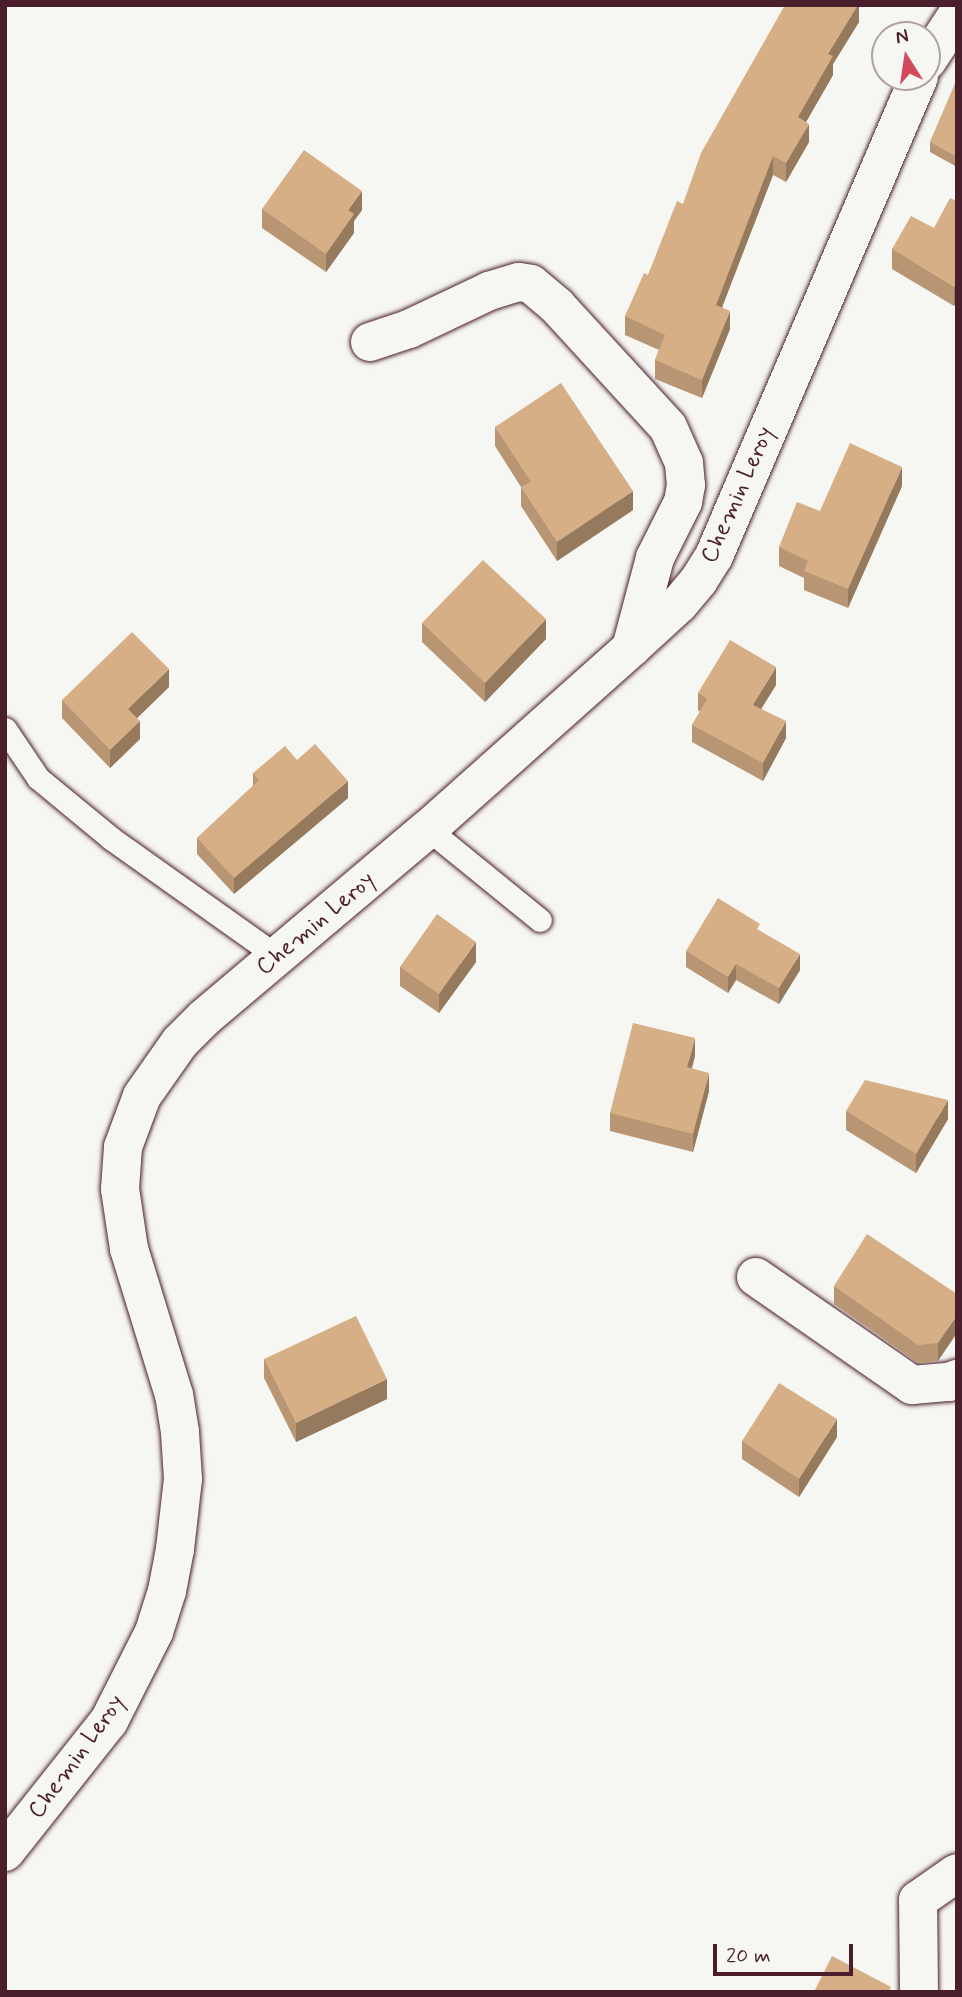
<!DOCTYPE html>
<html>
<head>
<meta charset="utf-8">
<style>
  body { margin:0 }
  #map { position:relative; width:962px; height:1997px; overflow:hidden; background:#f6f6f2; font-family:Mynerve,sans-serif }
  div>[style] { position:absolute }
  .roads { filter:drop-shadow(0 0 2px #4a1f2b) drop-shadow(0 0 2px #4a1f2b) }
  .lane>* { height:23px; margin:-11.5px; padding:0 11.5px; transform-origin:11.5px; border-radius:11.5px; background:#f6f6f2 }
  .street>* { height:38px; margin:-19px; padding:0 19px; transform-origin:19px; border-radius:19px; background:#f6f6f2 }
  .secondary>* { height:38px; margin:-19px; padding:0 19px; transform-origin:19px; border-radius:19px; background:#f6f6f2 }
  .wall>* { inset:0; background:#b89674 }
  .shaded-wall>* { inset:0; background:#967a5e }
  .building>* { inset:0; background:#d6af87 }
  span { translate:-50% -50%; white-space:nowrap; text-align:center; line-height:1.15; -webkit-text-stroke:7px #f6f6f2; paint-order:stroke }
  .street-label { font-size:24px; color:#4a1f2b }
  .frame { position:absolute; inset:0; border:7px solid #4a1f2b; pointer-events:none }
  .north { position:absolute; left:871px; top:21px; width:70px; height:70px; box-sizing:border-box; background:#f6f6f2; border:2px solid #b1a0a2; border-radius:50%; rotate:348deg; font-size:19px; font-weight:700; line-height:28px; text-align:center; color:#4a1f2b }
  .north::after { content:''; display:block; margin:auto; width:24px; height:32px; background:#d1495b; clip-path:polygon(50% 0,100% 100%,50% 72%,0 100%) }
  .scale { position:absolute; left:713px; top:1944px; width:140px; height:32px; box-sizing:border-box; border:4px solid #4a1f2b; border-top:0; padding-left:9px; font-size:21px; line-height:24px; white-space:nowrap; color:#4a1f2b; -webkit-text-stroke:5px #f6f6f2; paint-order:stroke }
</style>
</head>
<body>
<div id="map">
  <div class="roads">
    <div class="lane">
      <div style="left:5px;top:729px;width:59px;rotate:56deg"></div>
      <div style="left:38px;top:778px;width:96px;rotate:39.5deg"></div>
      <div style="left:112px;top:839px;width:204px;rotate:35.4deg"></div>
      <div style="left:428px;top:829px;width:144px;rotate:39.1deg"></div>
    </div>
    <div class="street">
      <div style="left:370px;top:342px;width:41px;rotate:-18.4deg"></div>
      <div style="left:409px;top:329px;width:89px;rotate:-25.4deg"></div>
      <div style="left:489px;top:291px;width:31px;rotate:-17deg"></div>
      <div style="left:519px;top:282px;width:12px;rotate:9deg"></div>
      <div style="left:531px;top:284px;width:34px;rotate:40deg"></div>
      <div style="left:557px;top:306px;width:164px;rotate:47.5deg"></div>
      <div style="left:668px;top:427px;width:39px;rotate:66deg"></div>
      <div style="left:684px;top:463px;width:22px;rotate:85deg"></div>
      <div style="left:686px;top:485px;width:17px;rotate:100deg"></div>
      <div style="left:683px;top:502px;width:63px;rotate:116.6deg"></div>
      <div style="left:655px;top:558px;width:93px;rotate:104.9deg"></div>
      <div style="left:756px;top:1277px;width:190px;rotate:34.7deg"></div>
      <div style="left:912px;top:1385px;width:37px;rotate:-5deg"></div>
      <div style="left:949px;top:1382px;width:9px;rotate:-21deg"></div>
      <div style="left:919px;top:1992px;width:92px;rotate:-90.6deg"></div>
      <div style="left:918px;top:1900px;width:47px;rotate:-34.7deg"></div>
    </div>
    <div class="secondary">
      <div style="left:927px;top:61px;width:55px;rotate:-56.9deg"></div>
      <div style="left:5px;top:1852px;width:167px;rotate:-51.6deg"></div>
      <div style="left:109px;top:1721px;width:100px;rotate:-63.2deg"></div>
      <div style="left:154px;top:1632px;width:43px;rotate:-72.4deg"></div>
      <div style="left:167px;top:1591px;width:43px;rotate:-79.2deg"></div>
      <div style="left:175px;top:1549px;width:70px;rotate:-83.5deg"></div>
      <div style="left:183px;top:1479px;width:47px;rotate:-93.7deg"></div>
      <div style="left:180px;top:1432px;width:37px;rotate:-99deg"></div>
      <div style="left:174px;top:1395px;width:153px;rotate:-107.1deg"></div>
      <div style="left:129px;top:1249px;width:61px;rotate:-98.5deg"></div>
      <div style="left:120px;top:1189px;width:42px;rotate:-85.9deg"></div>
      <div style="left:123px;top:1147px;width:54px;rotate:-69.6deg"></div>
      <div style="left:142px;top:1096px;width:66px;rotate:-54.9deg"></div>
      <div style="left:180px;top:1042px;width:34px;rotate:-45deg"></div>
      <div style="left:204px;top:1018px;width:293px;rotate:-40.2deg"></div>
      <div style="left:428px;top:829px;width:272px;rotate:-41.7deg"></div>
      <div style="left:631px;top:648px;width:65px;rotate:-42.5deg"></div>
      <div style="left:679px;top:604px;width:31px;rotate:-50deg"></div>
      <div style="left:699px;top:580px;width:28px;rotate:-58deg"></div>
      <div style="left:714px;top:556px;width:521px;rotate:-66.83deg"></div>
    </div>
  </div>
  <div class="wall">
    <div style="clip-path:polygon(783px 5px,859px 5px,859px 22px,833px 64px,833px 75px,806px 122px,809px 142px,786px 182px,773px 175px,722px 307px,730px 329px,702px 398px,655px 379px,655px 360px,659px 350px,625px 335px,625px 316px,648px 275px,683px 204px,785px 6px)"></div>
    <div style="clip-path:polygon(957px 82px,957px 167px,930px 152px,930px 142px)"></div>
    <div style="clip-path:polygon(957px 201px,954px 306px,892px 269px,892px 249px,934px 228px)"></div>
    <div style="clip-path:polygon(262px 209px,362px 210px,354px 221px,354px 233px,326px 272px,262px 228px)"></div>
    <div style="clip-path:polygon(495px 427px,633px 510px,557px 561px,521px 506px,521px 487px,495px 446px)"></div>
    <div style="clip-path:polygon(902px 486px,848px 608px,804px 590px,804px 578px,779px 566px,779px 547px,820px 511px)"></div>
    <div style="clip-path:polygon(422px 623px,546px 639px,485px 702px,422px 642px)"></div>
    <div style="clip-path:polygon(776px 685px,761px 709px,786px 738px,763px 781px,692px 742px,692px 725px,700px 712px,698px 710px,698px 693px)"></div>
    <div style="clip-path:polygon(169px 687px,137px 718px,140px 739px,110px 768px,62px 718px,62px 700px)"></div>
    <div style="clip-path:polygon(297px 760px,348px 798px,234px 894px,197px 854px,197px 838px,253px 786px,253px 773px)"></div>
    <div style="clip-path:polygon(760px 931px,800px 970px,779px 1004px,736px 980px,728px 993px,686px 967px,686px 951px)"></div>
    <div style="clip-path:polygon(476px 962px,439px 1013px,400px 986px,400px 967px)"></div>
    <div style="clip-path:polygon(695px 1056px,692px 1068px,709px 1091px,693px 1152px,610px 1131px,610px 1113px)"></div>
    <div style="clip-path:polygon(846px 1111px,948px 1119px,916px 1173px,846px 1130px)"></div>
    <div style="clip-path:polygon(834px 1286px,957px 1294px,938px 1361px,918px 1363px,834px 1304px)"></div>
    <div style="clip-path:polygon(264px 1359px,387px 1399px,296px 1442px,264px 1378px)"></div>
    <div style="clip-path:polygon(837px 1437px,799px 1497px,742px 1459px,742px 1441px)"></div>
  </div>
  <div class="shaded-wall">
    <div style="clip-path:polygon(858px 5px,859px 5px,859px 22px,833px 64px,833px 75px,798px 136px,798px 117px,828px 54px)"></div>
    <div style="clip-path:polygon(809px 124px,809px 142px,786px 182px,786px 163px)"></div>
    <div style="clip-path:polygon(773px 156px,773px 175px,716px 323px,716px 305px)"></div>
    <div style="clip-path:polygon(362px 191px,362px 210px,354px 221px,354px 233px,326px 272px,326px 254px,348px 210px)"></div>
    <div style="clip-path:polygon(957px 282px,957px 302px,954px 306px,954px 287px)"></div>
    <div style="clip-path:polygon(730px 311px,730px 329px,702px 398px,702px 380px)"></div>
    <div style="clip-path:polygon(902px 467px,902px 486px,848px 608px,848px 589px)"></div>
    <div style="clip-path:polygon(633px 491px,633px 510px,557px 561px,557px 542px)"></div>
    <div style="clip-path:polygon(546px 619px,546px 639px,485px 702px,485px 683px)"></div>
    <div style="clip-path:polygon(776px 667px,776px 685px,753px 722px,753px 705px)"></div>
    <div style="clip-path:polygon(169px 669px,169px 687px,128px 727px,128px 709px)"></div>
    <div style="clip-path:polygon(140px 721px,140px 739px,110px 768px,110px 750px)"></div>
    <div style="clip-path:polygon(786px 721px,786px 738px,763px 781px,763px 763px)"></div>
    <div style="clip-path:polygon(348px 781px,348px 798px,234px 894px,234px 878px)"></div>
    <div style="clip-path:polygon(476px 942px,476px 962px,439px 1013px,439px 994px)"></div>
    <div style="clip-path:polygon(800px 954px,800px 970px,779px 1004px,779px 988px)"></div>
    <div style="clip-path:polygon(736px 964px,736px 980px,728px 993px,728px 977px)"></div>
    <div style="clip-path:polygon(695px 1038px,695px 1056px,687px 1085px,687px 1067px)"></div>
    <div style="clip-path:polygon(709px 1073px,709px 1091px,693px 1152px,693px 1134px)"></div>
    <div style="clip-path:polygon(948px 1100px,948px 1119px,916px 1173px,916px 1154px)"></div>
    <div style="clip-path:polygon(957px 1315px,957px 1333px,938px 1361px,938px 1343px)"></div>
    <div style="clip-path:polygon(387px 1379px,387px 1399px,296px 1442px,296px 1423px)"></div>
    <div style="clip-path:polygon(837px 1419px,837px 1437px,799px 1497px,799px 1479px)"></div>
  </div>
  <div class="building">
    <div style="clip-path:polygon(785px 5px,858px 5px,828px 54px,833px 56px,798px 117px,809px 124px,786px 163px,773px 156px,716px 305px,730px 311px,702px 380px,655px 360px,665px 335px,625px 316px,644px 273px,648px 275px,677px 201px,683px 204px,701px 153px)"></div>
    <div style="clip-path:polygon(956px 81px,957px 82px,957px 157px,930px 142px)"></div>
    <div style="clip-path:polygon(304px 150px,362px 191px,348px 210px,354px 214px,326px 254px,262px 209px)"></div>
    <div style="clip-path:polygon(950px 198px,957px 201px,957px 282px,954px 287px,892px 249px,911px 216px,934px 228px)"></div>
    <div style="clip-path:polygon(561px 383px,633px 491px,557px 542px,521px 487px,531px 482px,495px 427px)"></div>
    <div style="clip-path:polygon(850px 443px,902px 467px,848px 589px,804px 571px,808px 561px,779px 547px,797px 502px,820px 511px)"></div>
    <div style="clip-path:polygon(483px 560px,546px 619px,485px 683px,422px 623px)"></div>
    <div style="clip-path:polygon(132px 632px,169px 669px,128px 709px,140px 721px,110px 750px,62px 700px)"></div>
    <div style="clip-path:polygon(730px 640px,776px 667px,753px 705px,786px 721px,763px 763px,692px 725px,707px 699px,698px 693px)"></div>
    <div style="clip-path:polygon(315px 744px,348px 781px,234px 878px,197px 838px,259px 780px,253px 773px,285px 746px,297px 760px)"></div>
    <div style="clip-path:polygon(718px 898px,760px 924px,757px 929px,800px 954px,779px 988px,736px 964px,728px 977px,686px 951px)"></div>
    <div style="clip-path:polygon(437px 914px,476px 942px,439px 994px,400px 967px)"></div>
    <div style="clip-path:polygon(633px 1023px,695px 1038px,687px 1067px,709px 1073px,693px 1134px,610px 1113px)"></div>
    <div style="clip-path:polygon(865px 1080px,948px 1100px,916px 1154px,846px 1111px)"></div>
    <div style="clip-path:polygon(867px 1234px,957px 1294px,957px 1315px,938px 1343px,918px 1345px,834px 1286px)"></div>
    <div style="clip-path:polygon(356px 1316px,387px 1379px,296px 1423px,264px 1359px)"></div>
    <div style="clip-path:polygon(779px 1383px,837px 1419px,799px 1479px,742px 1441px)"></div>
    <div style="clip-path:polygon(832px 1956px,891px 1987px,889px 1992px,814px 1992px)"></div>
  </div>
  <div class="street-label">
    <span style="left:738px;top:495px;rotate:-66deg">Chemin Leroy</span>
    <span style="left:316px;top:924px;rotate:-40deg">Chemin Leroy</span>
    <span style="left:77px;top:1757px;rotate:-54deg">Chemin Leroy</span>
  </div>
  <div class="frame"></div>
  <div class="north">N</div>
  <div class="scale">20 m</div>
</div>
</body>
</html>
